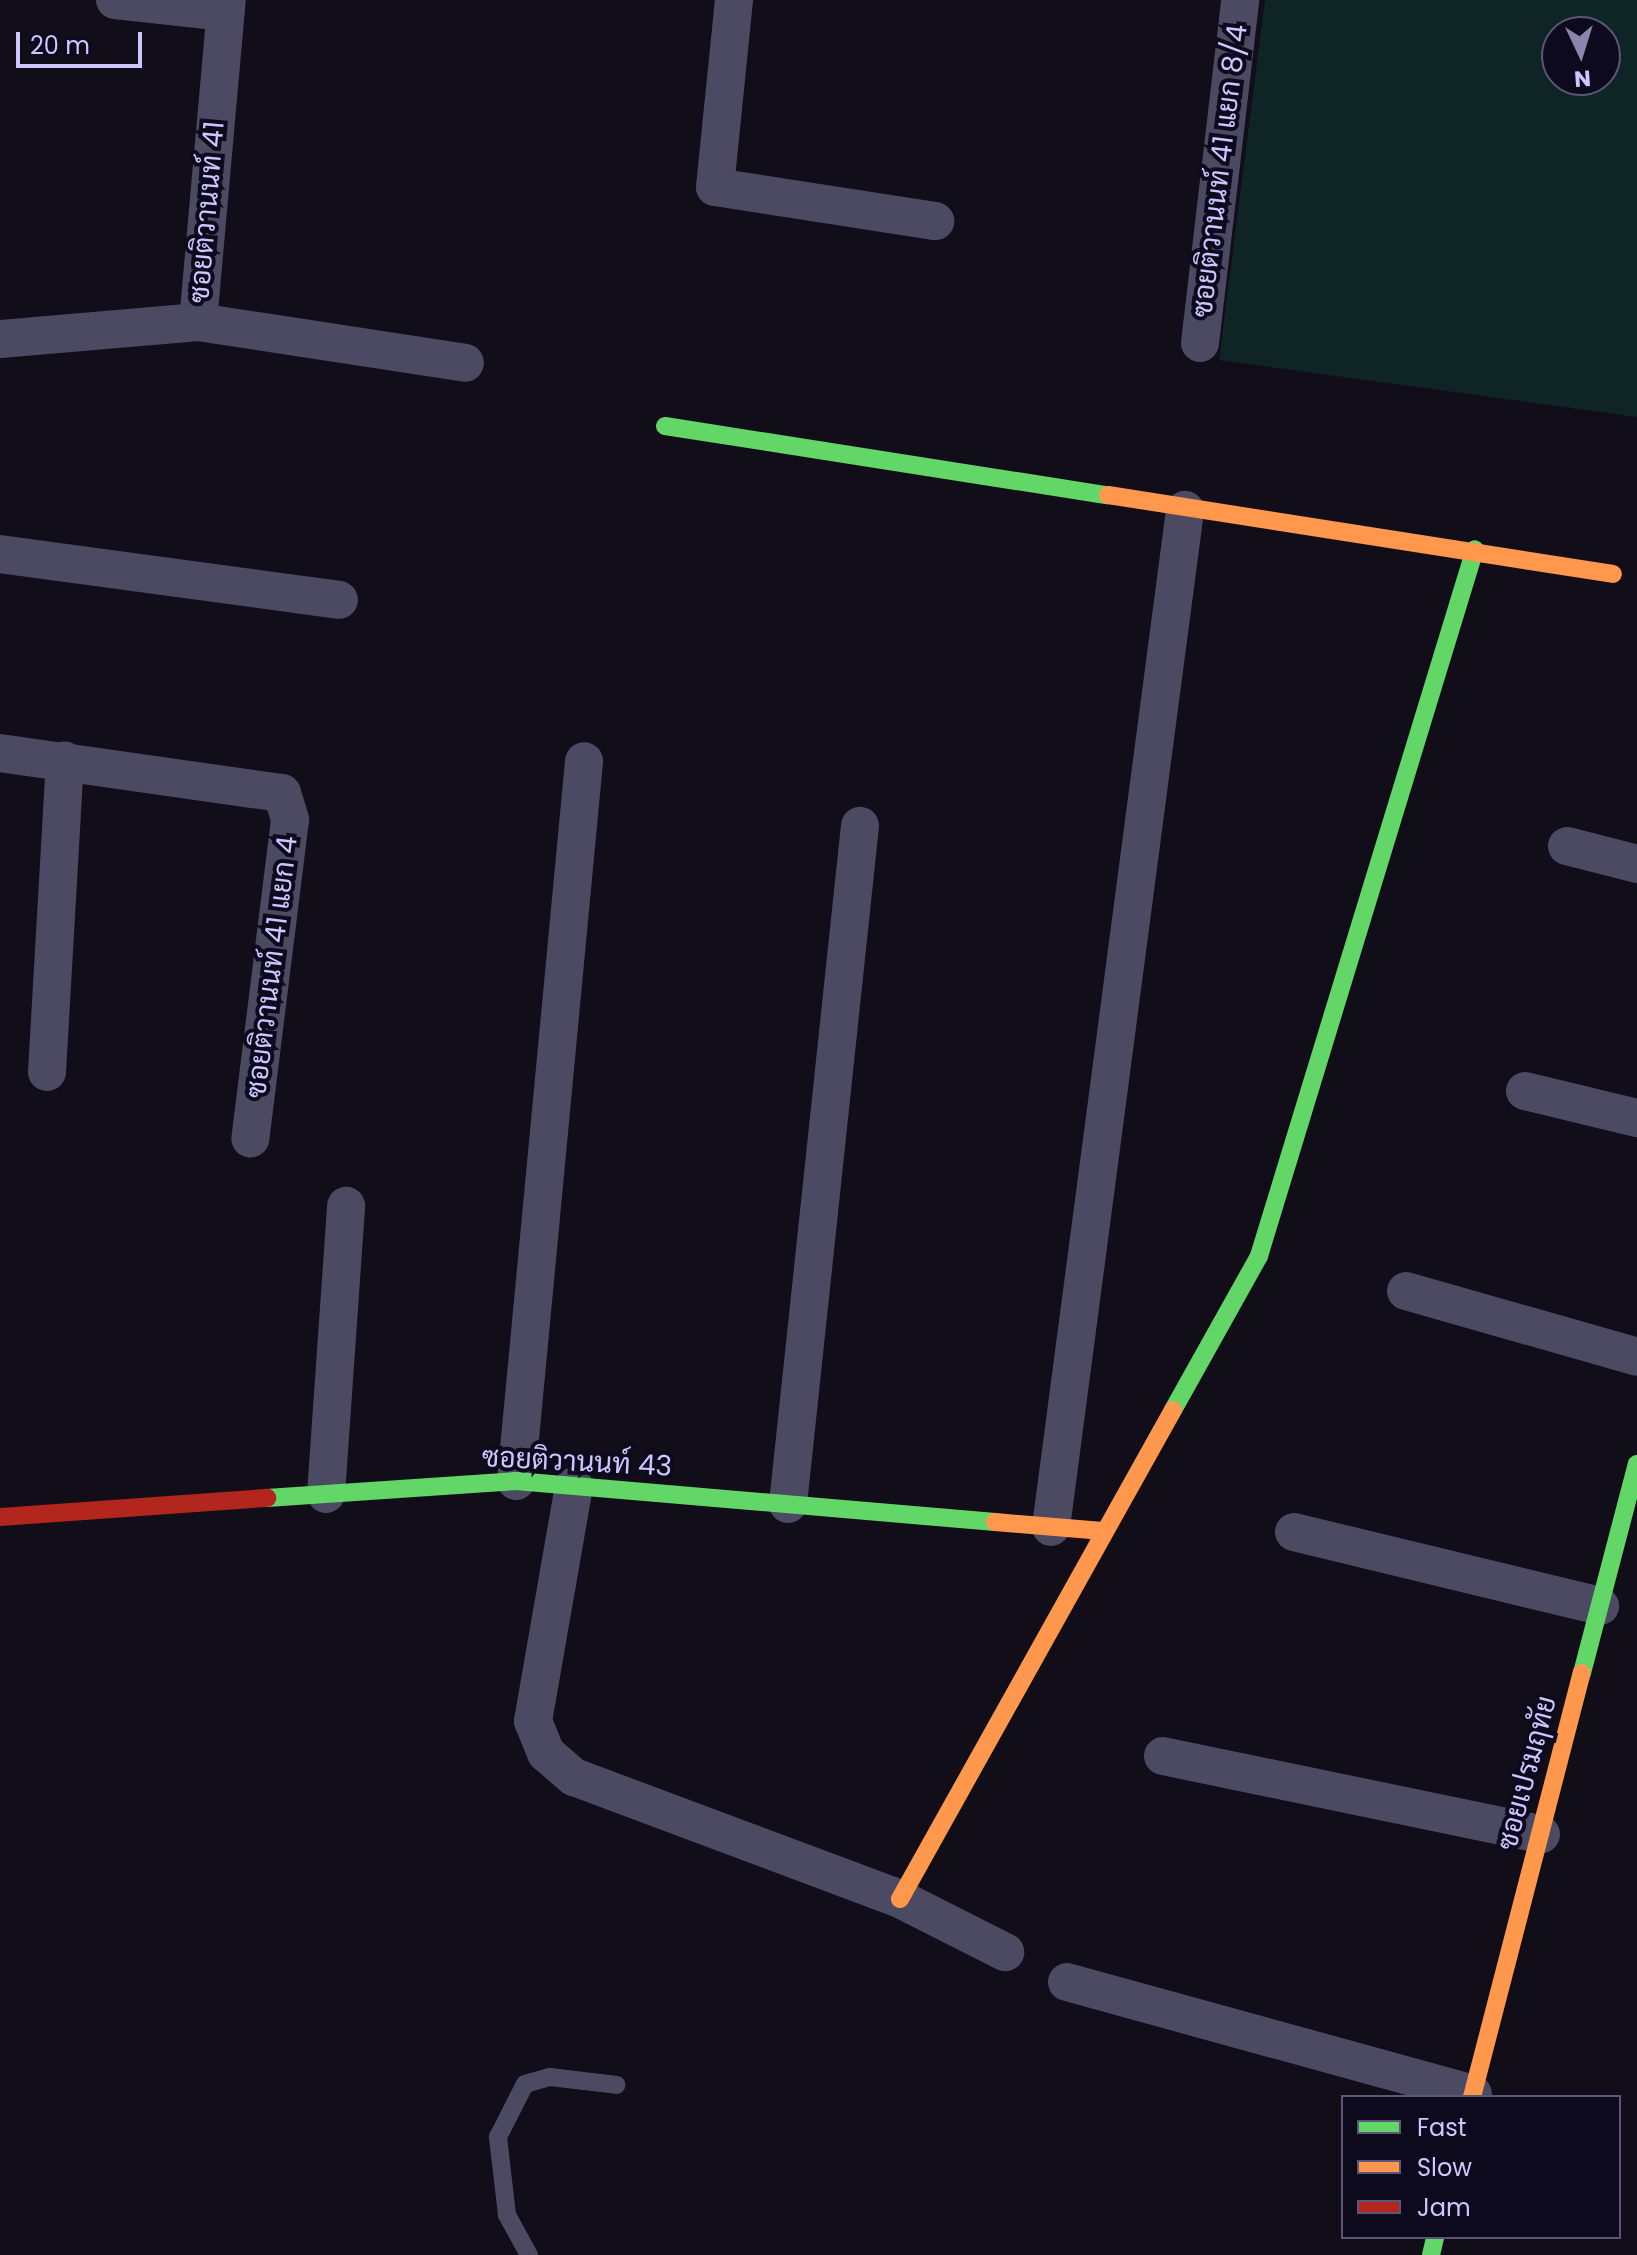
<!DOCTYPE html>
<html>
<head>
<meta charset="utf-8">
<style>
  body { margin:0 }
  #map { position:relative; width:1637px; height:2255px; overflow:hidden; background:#110e19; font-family:Poppins,Sarabun,sans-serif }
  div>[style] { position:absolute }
  .green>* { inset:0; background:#0e2425 }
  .lane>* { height:18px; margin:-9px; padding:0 9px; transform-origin:9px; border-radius:9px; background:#4b4a62 }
  .street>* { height:38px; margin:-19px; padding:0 19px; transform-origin:19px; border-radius:19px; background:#4b4a62 }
  .fast>* { height:18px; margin:-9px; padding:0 9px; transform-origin:9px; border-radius:9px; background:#63d668 }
  .slow>* { height:18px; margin:-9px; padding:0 9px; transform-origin:9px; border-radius:9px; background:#ff974d }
  .jam>* { height:18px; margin:-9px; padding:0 9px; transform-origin:9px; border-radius:9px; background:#b3261e }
  span { translate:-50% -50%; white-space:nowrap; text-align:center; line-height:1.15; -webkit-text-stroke:8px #0e0a1d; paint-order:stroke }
  .street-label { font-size:28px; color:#cec6ff }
  .legend { position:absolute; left:1341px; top:2095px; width:280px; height:144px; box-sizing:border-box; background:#0e0a1d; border:2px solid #5b5577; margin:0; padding:10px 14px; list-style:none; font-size:24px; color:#cec6ff }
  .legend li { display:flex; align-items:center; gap:16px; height:40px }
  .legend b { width:40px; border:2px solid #5b5577 }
  .north { position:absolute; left:1541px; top:16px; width:80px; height:80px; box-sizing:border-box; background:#0e0a1d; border:2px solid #5b5577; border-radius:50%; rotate:176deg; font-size:22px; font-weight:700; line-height:32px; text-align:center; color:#cec6ff }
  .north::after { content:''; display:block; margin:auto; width:28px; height:36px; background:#8c86ae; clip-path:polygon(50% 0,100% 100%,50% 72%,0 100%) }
  .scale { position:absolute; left:16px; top:32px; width:126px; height:36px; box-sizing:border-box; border:4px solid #cec6ff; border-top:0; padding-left:10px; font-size:24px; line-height:28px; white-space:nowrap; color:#cec6ff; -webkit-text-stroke:6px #0e0a1d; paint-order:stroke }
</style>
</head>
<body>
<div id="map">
  <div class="green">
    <div style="clip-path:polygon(evenodd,1265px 0,1637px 0,1637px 417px,1219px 360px,1265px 0,1557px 32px,1605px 32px,1605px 80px,1557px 80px,1557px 32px)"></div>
  </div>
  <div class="lane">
    <div style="left:529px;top:2255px;width:46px;rotate:-118.8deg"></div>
    <div style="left:507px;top:2215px;width:79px;rotate:-96.6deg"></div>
    <div style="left:498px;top:2137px;width:59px;rotate:-63deg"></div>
    <div style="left:525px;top:2084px;width:26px;rotate:-16deg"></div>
    <div style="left:550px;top:2077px;width:67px;rotate:6.8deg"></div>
  </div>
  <div class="street">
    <div style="left:115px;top:0;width:111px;rotate:6.2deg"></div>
    <div style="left:734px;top:0;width:188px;rotate:95.8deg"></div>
    <div style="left:715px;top:187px;width:223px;rotate:8.8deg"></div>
    <div style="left:198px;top:322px;width:323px;rotate:-84.9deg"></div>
    <div style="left:0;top:339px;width:199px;rotate:-4.9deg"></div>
    <div style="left:198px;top:322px;width:270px;rotate:8.7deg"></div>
    <div style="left:1200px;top:343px;width:345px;rotate:-83.3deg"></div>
    <div style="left:0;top:554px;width:342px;rotate:7.7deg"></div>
    <div style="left:0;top:753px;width:285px;rotate:8.1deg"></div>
    <div style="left:282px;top:793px;width:28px;rotate:73deg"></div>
    <div style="left:290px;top:820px;width:321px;rotate:97.1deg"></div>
    <div style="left:1567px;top:846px;width:72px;rotate:14.4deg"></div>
    <div style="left:47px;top:1072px;width:312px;rotate:-86.7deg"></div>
    <div style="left:1525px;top:1091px;width:115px;rotate:13.6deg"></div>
    <div style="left:1406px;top:1291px;width:240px;rotate:15.9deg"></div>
    <div style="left:516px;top:1481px;width:723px;rotate:-84.6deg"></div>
    <div style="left:574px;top:1486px;width:239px;rotate:99.9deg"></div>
    <div style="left:533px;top:1721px;width:35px;rotate:68deg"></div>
    <div style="left:546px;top:1753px;width:37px;rotate:41deg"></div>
    <div style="left:574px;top:1777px;width:348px;rotate:20.5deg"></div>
    <div style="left:900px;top:1899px;width:118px;rotate:26.8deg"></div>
    <div style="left:326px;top:1494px;width:289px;rotate:-86deg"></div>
    <div style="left:788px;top:1504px;width:682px;rotate:-83.94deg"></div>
    <div style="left:1051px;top:1527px;width:1026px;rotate:-82.49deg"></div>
    <div style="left:1294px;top:1532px;width:315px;rotate:13.6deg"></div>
    <div style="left:1163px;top:1756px;width:386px;rotate:11.7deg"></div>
    <div style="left:1067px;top:1982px;width:421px;rotate:15.4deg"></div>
  </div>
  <div class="fast">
    <div style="left:665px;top:426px;width:448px;rotate:8.9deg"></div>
    <div style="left:1173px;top:1410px;width:176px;rotate:-60.8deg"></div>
    <div style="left:1259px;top:1256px;width:739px;rotate:-73.01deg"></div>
    <div style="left:267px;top:1498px;width:250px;rotate:-3.9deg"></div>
    <div style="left:516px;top:1481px;width:481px;rotate:4.9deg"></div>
    <div style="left:1582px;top:1673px;width:216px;rotate:-75.3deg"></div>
    <div style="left:1431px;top:2255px;width:18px;rotate:-77deg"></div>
  </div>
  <div class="slow">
    <div style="left:1108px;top:495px;width:511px;rotate:8.89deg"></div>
    <div style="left:995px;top:1522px;width:108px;rotate:4.8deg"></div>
    <div style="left:900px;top:1899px;width:560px;rotate:-60.83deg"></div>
    <div style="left:1472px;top:2097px;width:438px;rotate:-75.5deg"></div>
  </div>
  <div class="jam">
    <div style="left:0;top:1517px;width:268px;rotate:-4.1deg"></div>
  </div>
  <div class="street-label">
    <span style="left:1220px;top:171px;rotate:-83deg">ซอยติวานนท์ 41 แยก 8/4</span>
    <span style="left:207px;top:212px;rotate:-85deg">ซอยติวานนท์ 41</span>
    <span style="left:272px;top:967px;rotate:-83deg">ซอยติวานนท์ 41 แยก 4</span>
    <span style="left:577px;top:1462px;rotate:3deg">ซอยติวานนท์ 43</span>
    <span style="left:1527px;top:1773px;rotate:-75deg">ซอยเปรมฤทัย</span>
  </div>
  <ul class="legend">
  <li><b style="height:10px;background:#63d668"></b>Fast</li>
  <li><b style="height:10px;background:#ff974d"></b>Slow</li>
  <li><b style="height:10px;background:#b3261e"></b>Jam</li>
  </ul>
  <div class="north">N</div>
  <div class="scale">20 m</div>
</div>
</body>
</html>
